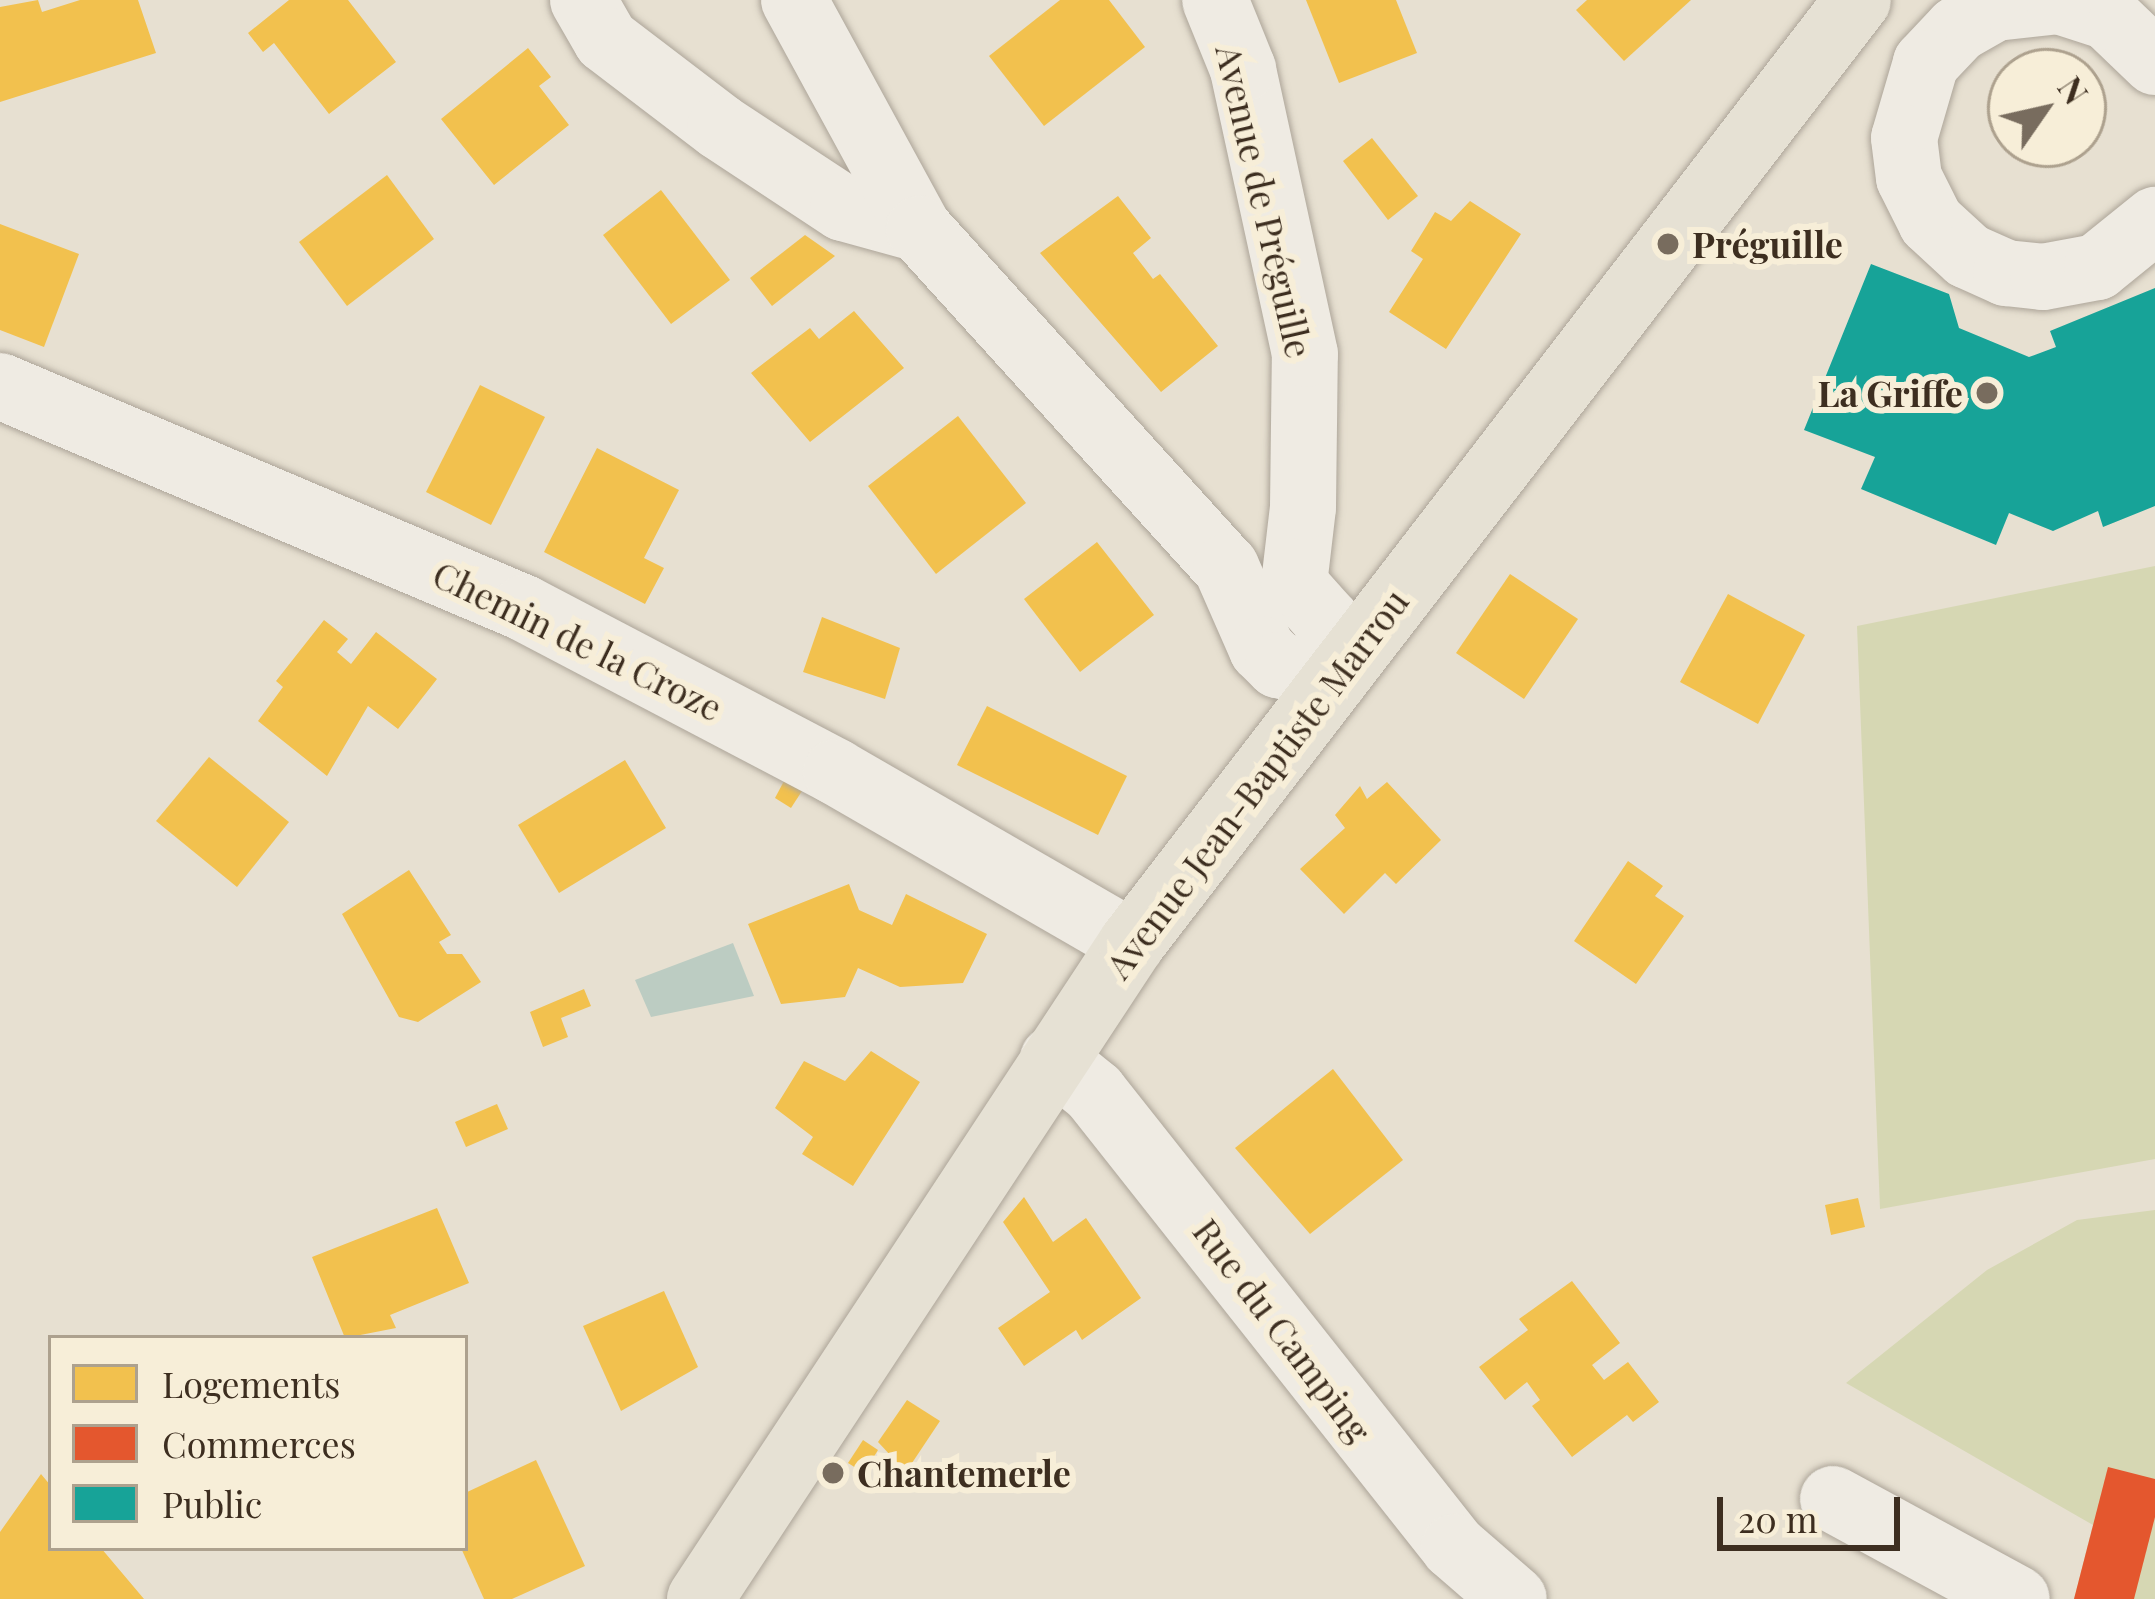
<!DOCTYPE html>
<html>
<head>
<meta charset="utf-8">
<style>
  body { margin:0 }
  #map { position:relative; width:2155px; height:1599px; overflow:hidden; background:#e7e0d1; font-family:"Playfair Display",serif }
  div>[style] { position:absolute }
  .green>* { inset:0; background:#d6d7b3 }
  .water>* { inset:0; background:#bcccc2 }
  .homes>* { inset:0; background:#f2c14e }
  .shops>* { inset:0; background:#e4572e }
  .public>* { inset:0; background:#17a398 }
  .roads { filter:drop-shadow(0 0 3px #ada599) drop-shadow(0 0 3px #ada599) }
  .minor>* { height:66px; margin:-33px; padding:0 33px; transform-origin:33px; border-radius:33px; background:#efebe3 }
  .major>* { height:66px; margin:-33px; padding:0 33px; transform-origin:33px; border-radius:33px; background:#e6e1d4 }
  .dots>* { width:33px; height:33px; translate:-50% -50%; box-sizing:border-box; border:6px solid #f7eed8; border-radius:50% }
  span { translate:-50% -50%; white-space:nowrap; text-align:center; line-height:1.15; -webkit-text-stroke:12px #f7eed8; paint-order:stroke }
  .street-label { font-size:36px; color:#3d2e20 }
  .poi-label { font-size:36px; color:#3d2e20; font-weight:700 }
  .left { translate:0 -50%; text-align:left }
  .right { translate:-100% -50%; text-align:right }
  .legend { position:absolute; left:48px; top:1335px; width:420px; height:216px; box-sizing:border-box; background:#f7eed8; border:3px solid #ada18e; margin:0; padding:15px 21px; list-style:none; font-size:36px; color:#3d2e20 }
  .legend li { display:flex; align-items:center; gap:24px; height:60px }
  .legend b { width:60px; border:3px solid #ada18e }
  .north { position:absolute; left:1987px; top:48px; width:120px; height:120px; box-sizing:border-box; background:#f7eed8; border:3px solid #ada18e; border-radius:50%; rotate:56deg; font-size:33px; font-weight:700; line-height:48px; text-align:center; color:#3d2e20 }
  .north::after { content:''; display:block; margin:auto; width:42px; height:54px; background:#786c5e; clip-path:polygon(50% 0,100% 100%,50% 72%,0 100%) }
  .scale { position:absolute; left:1717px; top:1497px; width:183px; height:54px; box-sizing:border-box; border:6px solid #3d2e20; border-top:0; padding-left:15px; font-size:36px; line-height:42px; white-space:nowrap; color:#3d2e20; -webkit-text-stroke:9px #f7eed8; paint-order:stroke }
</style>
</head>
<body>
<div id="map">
  <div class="green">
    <div style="clip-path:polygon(2155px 566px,2155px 1159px,1880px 1209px,1857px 626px)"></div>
    <div style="clip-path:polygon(2155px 1210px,2155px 1599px,2074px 1599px,2093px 1525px,1846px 1383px,1987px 1270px,2077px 1220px)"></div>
  </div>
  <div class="water">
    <div style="clip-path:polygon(733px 943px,754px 996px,651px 1017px,635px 980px)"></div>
  </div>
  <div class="homes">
    <div style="clip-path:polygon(38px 0,42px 12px,80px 0,138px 0,156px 53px,0 102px,0 7px)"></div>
    <div style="clip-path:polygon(289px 0,348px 0,396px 62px,329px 114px,274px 43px,263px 52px,248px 33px)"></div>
    <div style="clip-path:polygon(1060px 0,1109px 0,1145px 47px,1044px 126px,989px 56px)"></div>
    <div style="clip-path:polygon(1306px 0,1396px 0,1417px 53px,1339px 83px)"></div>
    <div style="clip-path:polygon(1587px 0,1691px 0,1624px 61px,1576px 10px)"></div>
    <div style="clip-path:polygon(528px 48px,551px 77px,539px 86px,569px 125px,494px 185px,441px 119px)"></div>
    <div style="clip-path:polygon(1372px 138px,1418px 196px,1388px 220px,1343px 161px)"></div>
    <div style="clip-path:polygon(387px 175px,434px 239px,347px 306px,299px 242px)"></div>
    <div style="clip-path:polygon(661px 190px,730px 280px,671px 324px,603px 235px)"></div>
    <div style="clip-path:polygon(1118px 196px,1151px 238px,1133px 253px,1153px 279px,1160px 274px,1218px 346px,1161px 392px,1040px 253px)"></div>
    <div style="clip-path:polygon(1470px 201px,1521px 234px,1446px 349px,1389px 312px,1423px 259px,1411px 251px,1435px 212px,1451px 221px)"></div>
    <div style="clip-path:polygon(0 224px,79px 254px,44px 347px,0 330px)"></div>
    <div style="clip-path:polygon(805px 235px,835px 256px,772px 306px,750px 278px)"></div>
    <div style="clip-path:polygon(854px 311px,904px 368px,810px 442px,751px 373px,810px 328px,819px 339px)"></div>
    <div style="clip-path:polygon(480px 385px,545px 417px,491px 525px,426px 492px)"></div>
    <div style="clip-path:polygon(958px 416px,1026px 503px,936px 574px,868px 486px)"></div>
    <div style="clip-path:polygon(597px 448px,679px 490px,644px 558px,664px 568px,645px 604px,544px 552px)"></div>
    <div style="clip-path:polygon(1097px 542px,1154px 615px,1080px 672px,1024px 599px)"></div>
    <div style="clip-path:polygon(1510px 574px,1578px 619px,1524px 699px,1456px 653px)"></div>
    <div style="clip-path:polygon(1728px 594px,1805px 635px,1758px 724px,1680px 682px)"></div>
    <div style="clip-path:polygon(822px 617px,900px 648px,885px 699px,803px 672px)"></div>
    <div style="clip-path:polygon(324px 620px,348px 639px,337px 652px,351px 664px,376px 632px,437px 679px,398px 729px,368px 706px,327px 776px,258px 721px,283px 687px,276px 681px)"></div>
    <div style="clip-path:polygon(987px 706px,1127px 776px,1098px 835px,957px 765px)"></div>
    <div style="clip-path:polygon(209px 757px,289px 822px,237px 887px,156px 821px)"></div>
    <div style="clip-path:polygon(625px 760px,666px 828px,559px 893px,518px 825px)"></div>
    <div style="clip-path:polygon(784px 781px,802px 791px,791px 808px,775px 798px)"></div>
    <div style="clip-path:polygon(1387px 782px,1441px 840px,1396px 884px,1385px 873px,1344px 914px,1300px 869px,1345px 828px,1335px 815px,1360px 786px,1367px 799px)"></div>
    <div style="clip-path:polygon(1628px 861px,1663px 886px,1655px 896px,1684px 916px,1636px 984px,1574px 941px)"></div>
    <div style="clip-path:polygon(409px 870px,451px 935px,439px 942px,447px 954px,462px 954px,481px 982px,418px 1022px,399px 1017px,342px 914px)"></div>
    <div style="clip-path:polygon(849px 884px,859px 910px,892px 925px,906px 894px,987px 934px,963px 983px,900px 987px,858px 968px,845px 997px,781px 1004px,748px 924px)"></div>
    <div style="clip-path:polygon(584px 989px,591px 1006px,561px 1018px,568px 1037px,543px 1047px,530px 1012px)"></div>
    <div style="clip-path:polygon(871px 1051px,920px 1082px,853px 1186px,802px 1154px,813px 1137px,775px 1108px,804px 1061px,845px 1081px)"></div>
    <div style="clip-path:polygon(1333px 1069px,1403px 1160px,1310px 1234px,1235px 1148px)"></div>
    <div style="clip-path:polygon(497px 1104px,508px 1129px,466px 1147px,455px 1122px)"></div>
    <div style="clip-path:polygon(1024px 1197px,1053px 1242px,1086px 1218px,1141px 1298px,1082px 1340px,1076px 1330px,1024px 1366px,998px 1328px,1050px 1292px,1003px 1222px)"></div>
    <div style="clip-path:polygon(1858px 1198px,1865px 1227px,1831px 1235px,1825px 1205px)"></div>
    <div style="clip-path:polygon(437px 1208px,469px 1283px,390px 1315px,396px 1328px,345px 1338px,312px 1257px)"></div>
    <div style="clip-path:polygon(1572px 1281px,1620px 1343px,1592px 1365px,1604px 1380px,1628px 1362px,1659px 1402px,1633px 1422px,1627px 1415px,1572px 1457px,1532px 1406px,1540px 1400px,1527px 1382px,1505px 1400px,1479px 1367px,1528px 1330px,1519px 1319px)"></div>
    <div style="clip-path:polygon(664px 1291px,698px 1367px,621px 1411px,583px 1326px)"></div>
    <div style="clip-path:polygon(907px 1400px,940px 1421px,906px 1472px,878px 1442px)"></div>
    <div style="clip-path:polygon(863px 1440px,878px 1450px,864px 1473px,848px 1463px)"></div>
    <div style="clip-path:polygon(536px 1460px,585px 1566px,512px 1599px,484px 1599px,461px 1548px,465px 1493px)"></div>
    <div style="clip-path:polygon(41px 1474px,51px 1486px,51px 1548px,101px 1548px,144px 1599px,0 1599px,0 1532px)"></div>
  </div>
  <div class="shops">
    <div style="clip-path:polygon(2108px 1467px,2155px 1479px,2155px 1517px,2134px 1599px,2074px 1599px)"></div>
  </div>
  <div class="public">
    <div style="clip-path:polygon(1871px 264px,1949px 294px,1959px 328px,2029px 357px,2056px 347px,2050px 331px,2155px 288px,2155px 506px,2103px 527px,2098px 511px,2053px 531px,2009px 513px,1996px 545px,1861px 489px,1875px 457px,1804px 430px)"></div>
  </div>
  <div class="roads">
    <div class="minor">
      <div style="left:583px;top:0;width:46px;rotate:60.1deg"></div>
      <div style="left:606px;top:40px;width:143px;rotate:37.3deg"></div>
      <div style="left:720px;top:127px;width:147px;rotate:33.4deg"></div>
      <div style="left:843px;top:208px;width:79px;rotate:15.4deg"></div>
      <div style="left:794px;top:0;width:261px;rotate:61.4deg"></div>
      <div style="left:919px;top:229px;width:457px;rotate:47.8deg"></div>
      <div style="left:1226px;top:567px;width:90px;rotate:66.3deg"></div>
      <div style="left:1262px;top:649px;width:23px;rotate:45deg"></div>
      <div style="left:1278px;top:665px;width:59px;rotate:13.8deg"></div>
      <div style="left:1335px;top:679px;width:59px;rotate:-97.9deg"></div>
      <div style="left:1327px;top:621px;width:50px;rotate:-131.7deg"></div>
      <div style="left:1294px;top:584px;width:78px;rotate:-83.3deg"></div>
      <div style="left:1303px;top:507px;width:153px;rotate:-89.3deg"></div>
      <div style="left:1305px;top:354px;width:292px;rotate:-102.3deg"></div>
      <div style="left:1243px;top:69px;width:74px;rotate:-112.1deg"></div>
      <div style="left:2155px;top:62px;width:65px;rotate:-136.2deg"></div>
      <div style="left:2108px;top:17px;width:52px;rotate:-161.9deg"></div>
      <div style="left:2059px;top:1px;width:64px;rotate:173.8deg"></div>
      <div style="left:1995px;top:8px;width:43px;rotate:150.4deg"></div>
      <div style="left:1958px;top:29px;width:47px;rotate:133.3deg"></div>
      <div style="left:1926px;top:63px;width:78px;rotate:106.3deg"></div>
      <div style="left:1904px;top:138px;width:40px;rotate:82.9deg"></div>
      <div style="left:1909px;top:178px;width:49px;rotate:63.4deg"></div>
      <div style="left:1931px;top:222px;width:50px;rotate:42.6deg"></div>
      <div style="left:1968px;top:256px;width:42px;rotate:24.1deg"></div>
      <div style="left:2006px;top:273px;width:37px;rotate:6deg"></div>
      <div style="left:2043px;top:277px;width:55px;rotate:-10.5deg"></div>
      <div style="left:2097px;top:267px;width:75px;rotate:-39deg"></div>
      <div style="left:0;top:386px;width:569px;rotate:22.96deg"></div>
      <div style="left:524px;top:608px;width:352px;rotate:27.7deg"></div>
      <div style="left:836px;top:772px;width:342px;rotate:30deg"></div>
      <div style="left:1053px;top:1059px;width:53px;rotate:38.8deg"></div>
      <div style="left:1094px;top:1092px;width:580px;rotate:51.65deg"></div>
      <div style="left:1454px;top:1547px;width:79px;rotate:40.9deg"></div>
      <div style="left:1833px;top:1499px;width:209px;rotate:28.5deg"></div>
    </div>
    <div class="major">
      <div style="left:700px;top:1599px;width:785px;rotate:-56.63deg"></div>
      <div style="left:1132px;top:943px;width:1190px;rotate:-52.41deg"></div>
    </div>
  </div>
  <div class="dots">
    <div style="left:1668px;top:244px;background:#786c5e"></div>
    <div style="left:1987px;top:393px;background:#786c5e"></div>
    <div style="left:833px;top:1473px;background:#786c5e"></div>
  </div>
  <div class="street-label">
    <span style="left:1265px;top:201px;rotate:77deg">Avenue de Préguille</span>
    <span style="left:578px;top:640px;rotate:26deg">Chemin de la Croze</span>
    <span style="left:1256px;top:783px;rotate:-53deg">Avenue Jean-Baptiste Marrou</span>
    <span style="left:1283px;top:1330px;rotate:53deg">Rue du Camping</span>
  </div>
  <div class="poi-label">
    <span class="left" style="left:1692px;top:244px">Préguille</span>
    <span class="right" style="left:1963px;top:393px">La Griffe</span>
    <span class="left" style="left:857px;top:1473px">Chantemerle</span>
  </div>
  <ul class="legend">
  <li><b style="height:33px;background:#f2c14e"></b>Logements</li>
  <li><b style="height:33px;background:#e4572e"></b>Commerces</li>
  <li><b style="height:33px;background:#17a398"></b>Public</li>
  </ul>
  <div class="north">N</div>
  <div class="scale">20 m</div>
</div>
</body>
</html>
